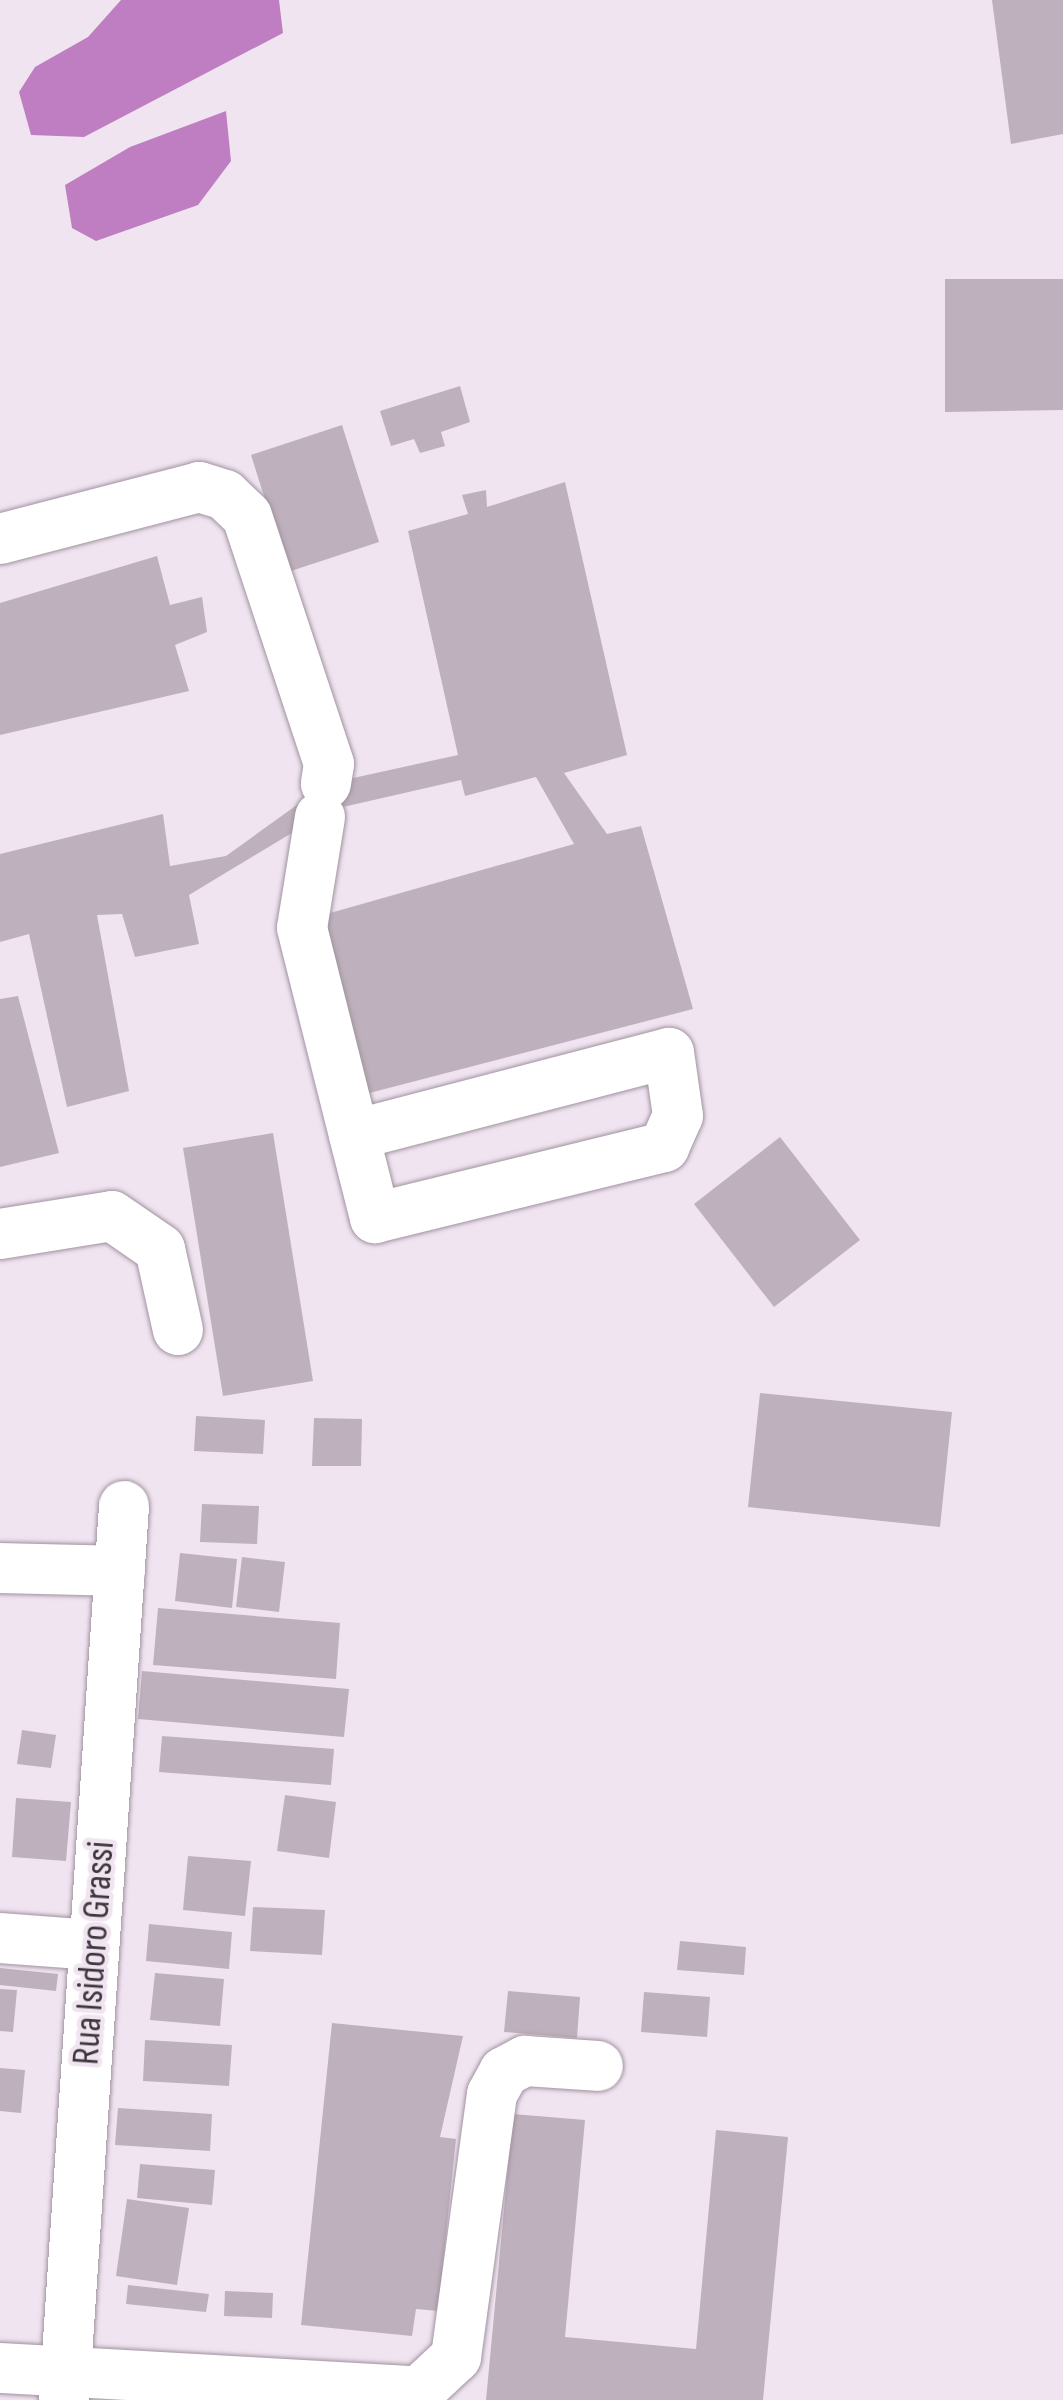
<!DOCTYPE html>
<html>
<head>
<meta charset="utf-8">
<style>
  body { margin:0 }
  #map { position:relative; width:1063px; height:2400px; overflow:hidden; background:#f1e4f1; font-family:"Sofia Sans Condensed",sans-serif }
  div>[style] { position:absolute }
  .water>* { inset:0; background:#bf7ec1 }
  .building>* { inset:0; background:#beb1bd }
  .roads { filter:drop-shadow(0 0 2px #9f939f) drop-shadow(0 0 2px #9f939f) }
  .minor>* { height:50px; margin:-25px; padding:0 25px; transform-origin:25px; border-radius:25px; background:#fff }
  span { translate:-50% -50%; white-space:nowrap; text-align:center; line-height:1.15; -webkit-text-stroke:9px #f1e4f1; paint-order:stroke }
  .street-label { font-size:38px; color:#3c373c }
</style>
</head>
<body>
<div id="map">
  <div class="water">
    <div style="clip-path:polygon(121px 0,279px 0,283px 33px,84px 137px,31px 135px,19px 92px,35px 67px,88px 37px)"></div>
    <div style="clip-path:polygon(226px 111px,231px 161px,198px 205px,96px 241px,72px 228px,65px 185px,130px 147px)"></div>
  </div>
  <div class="building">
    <div style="clip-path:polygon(992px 0,1063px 0,1063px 134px,1011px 144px)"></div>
    <div style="clip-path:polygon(945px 279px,1063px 279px,1063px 410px,945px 412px)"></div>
    <div style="clip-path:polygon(460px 386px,470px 422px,441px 432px,445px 446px,420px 453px,414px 439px,391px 446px,380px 411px)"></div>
    <div style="clip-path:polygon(342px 425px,379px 542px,288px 572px,251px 455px)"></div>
    <div style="clip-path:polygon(565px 482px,627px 755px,564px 773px,607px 834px,641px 826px,693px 1009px,354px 1097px,316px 917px,574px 844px,536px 777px,465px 796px,461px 780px,330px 810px,189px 895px,199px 944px,135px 957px,122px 914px,97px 915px,129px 1091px,67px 1107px,29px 934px,0 942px,0 854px,163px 814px,170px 866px,226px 856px,326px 784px,458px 755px,408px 531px,468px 514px,462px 495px,486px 490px,487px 507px)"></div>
    <div style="clip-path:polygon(157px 556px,170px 605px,202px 597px,207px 632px,175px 645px,189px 691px,0 735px,0 603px)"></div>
    <div style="clip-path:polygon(18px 996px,59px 1153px,0 1167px,0 999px)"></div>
    <div style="clip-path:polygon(273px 1133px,313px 1381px,223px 1396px,183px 1148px)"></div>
    <div style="clip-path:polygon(780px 1137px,860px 1240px,774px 1307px,694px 1204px)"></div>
    <div style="clip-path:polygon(760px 1393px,952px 1412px,940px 1527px,748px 1507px)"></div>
    <div style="clip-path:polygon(196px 1416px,265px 1420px,263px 1454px,194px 1451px)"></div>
    <div style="clip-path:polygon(314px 1418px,362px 1419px,361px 1466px,312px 1466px)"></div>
    <div style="clip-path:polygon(202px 1504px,259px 1506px,257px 1544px,200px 1542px)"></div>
    <div style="clip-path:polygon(180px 1553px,237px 1559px,232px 1608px,175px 1601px)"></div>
    <div style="clip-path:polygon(242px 1557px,285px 1562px,279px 1612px,236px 1607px)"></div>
    <div style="clip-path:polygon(158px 1608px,340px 1623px,336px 1679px,153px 1665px)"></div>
    <div style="clip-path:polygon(142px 1671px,349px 1689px,344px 1737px,138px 1719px)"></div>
    <div style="clip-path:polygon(22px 1730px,56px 1735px,51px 1768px,17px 1764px)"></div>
    <div style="clip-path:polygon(162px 1736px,334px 1749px,331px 1785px,159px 1772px)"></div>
    <div style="clip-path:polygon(285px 1795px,336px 1802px,329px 1858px,277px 1851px)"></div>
    <div style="clip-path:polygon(16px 1798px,71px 1802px,66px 1861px,12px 1857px)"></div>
    <div style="clip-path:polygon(188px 1856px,251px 1861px,245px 1916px,183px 1910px)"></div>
    <div style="clip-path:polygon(253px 1907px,325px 1910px,322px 1955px,250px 1951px)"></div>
    <div style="clip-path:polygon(149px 1924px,232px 1932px,229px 1969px,146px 1961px)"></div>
    <div style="clip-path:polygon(680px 1941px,746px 1947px,744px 1975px,677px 1970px)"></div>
    <div style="clip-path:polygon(0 1968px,58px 1974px,56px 1991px,0 1985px)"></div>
    <div style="clip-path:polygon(155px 1973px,224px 1979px,220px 2026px,150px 2020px)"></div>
    <div style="clip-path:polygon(0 1989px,17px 1990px,13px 2032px,0 2031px)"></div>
    <div style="clip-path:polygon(508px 1991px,580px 1997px,577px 2038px,504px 2032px)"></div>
    <div style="clip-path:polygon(644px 1992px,710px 1997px,707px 2037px,641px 2032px)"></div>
    <div style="clip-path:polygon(332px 2023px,463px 2036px,440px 2137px,456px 2139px,438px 2311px,416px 2309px,412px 2336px,301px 2325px)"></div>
    <div style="clip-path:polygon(145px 2040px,232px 2045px,229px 2086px,143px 2081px)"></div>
    <div style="clip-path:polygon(0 2068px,25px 2070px,21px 2113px,0 2111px)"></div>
    <div style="clip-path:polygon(118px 2108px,212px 2114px,210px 2151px,115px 2145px)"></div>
    <div style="clip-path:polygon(513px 2114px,585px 2120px,565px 2337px,696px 2349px,716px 2130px,788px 2137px,763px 2400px,486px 2400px)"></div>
    <div style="clip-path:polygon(140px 2164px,215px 2170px,212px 2205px,137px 2198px)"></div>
    <div style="clip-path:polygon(127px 2199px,189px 2208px,177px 2285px,116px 2276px)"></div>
    <div style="clip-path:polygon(128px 2285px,209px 2294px,206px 2312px,126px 2304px)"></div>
    <div style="clip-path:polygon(225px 2291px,273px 2293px,272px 2318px,224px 2316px)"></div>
  </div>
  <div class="roads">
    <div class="minor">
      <div style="left:0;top:539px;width:206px;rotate:-14.6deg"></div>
      <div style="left:199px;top:487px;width:27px;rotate:17deg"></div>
      <div style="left:225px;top:495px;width:30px;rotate:44deg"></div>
      <div style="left:247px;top:516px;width:261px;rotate:71.7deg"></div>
      <div style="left:329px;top:764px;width:20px;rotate:99deg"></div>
      <div style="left:320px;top:817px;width:112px;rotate:99.2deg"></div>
      <div style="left:302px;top:928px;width:213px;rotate:75.9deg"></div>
      <div style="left:354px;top:1135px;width:86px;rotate:75.8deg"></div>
      <div style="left:375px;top:1218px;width:298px;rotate:-13.8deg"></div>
      <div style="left:664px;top:1147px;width:34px;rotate:-66deg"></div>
      <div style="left:678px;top:1116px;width:64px;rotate:-98.1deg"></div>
      <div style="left:669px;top:1053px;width:325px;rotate:165.4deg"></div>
      <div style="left:0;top:1234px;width:113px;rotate:-9.1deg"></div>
      <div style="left:112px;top:1216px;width:58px;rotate:34.5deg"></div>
      <div style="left:160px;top:1249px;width:83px;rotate:77.5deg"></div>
      <div style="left:0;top:1568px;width:120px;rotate:1.4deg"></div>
      <div style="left:0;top:1938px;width:94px;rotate:4.3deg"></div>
      <div style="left:0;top:2368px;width:411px;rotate:3.2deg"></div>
      <div style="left:64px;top:2400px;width:896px;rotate:-86.16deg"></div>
      <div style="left:410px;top:2400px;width:63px;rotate:-43.1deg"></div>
      <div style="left:456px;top:2357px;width:265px;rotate:-82.2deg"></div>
      <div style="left:492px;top:2094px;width:25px;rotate:-61deg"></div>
      <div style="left:504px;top:2072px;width:24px;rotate:-28deg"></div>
      <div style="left:525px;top:2061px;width:73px;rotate:3.9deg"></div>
    </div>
  </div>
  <div class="street-label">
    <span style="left:94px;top:1953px;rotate:-86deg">Rua Isidoro Grassi</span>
  </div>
</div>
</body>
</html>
